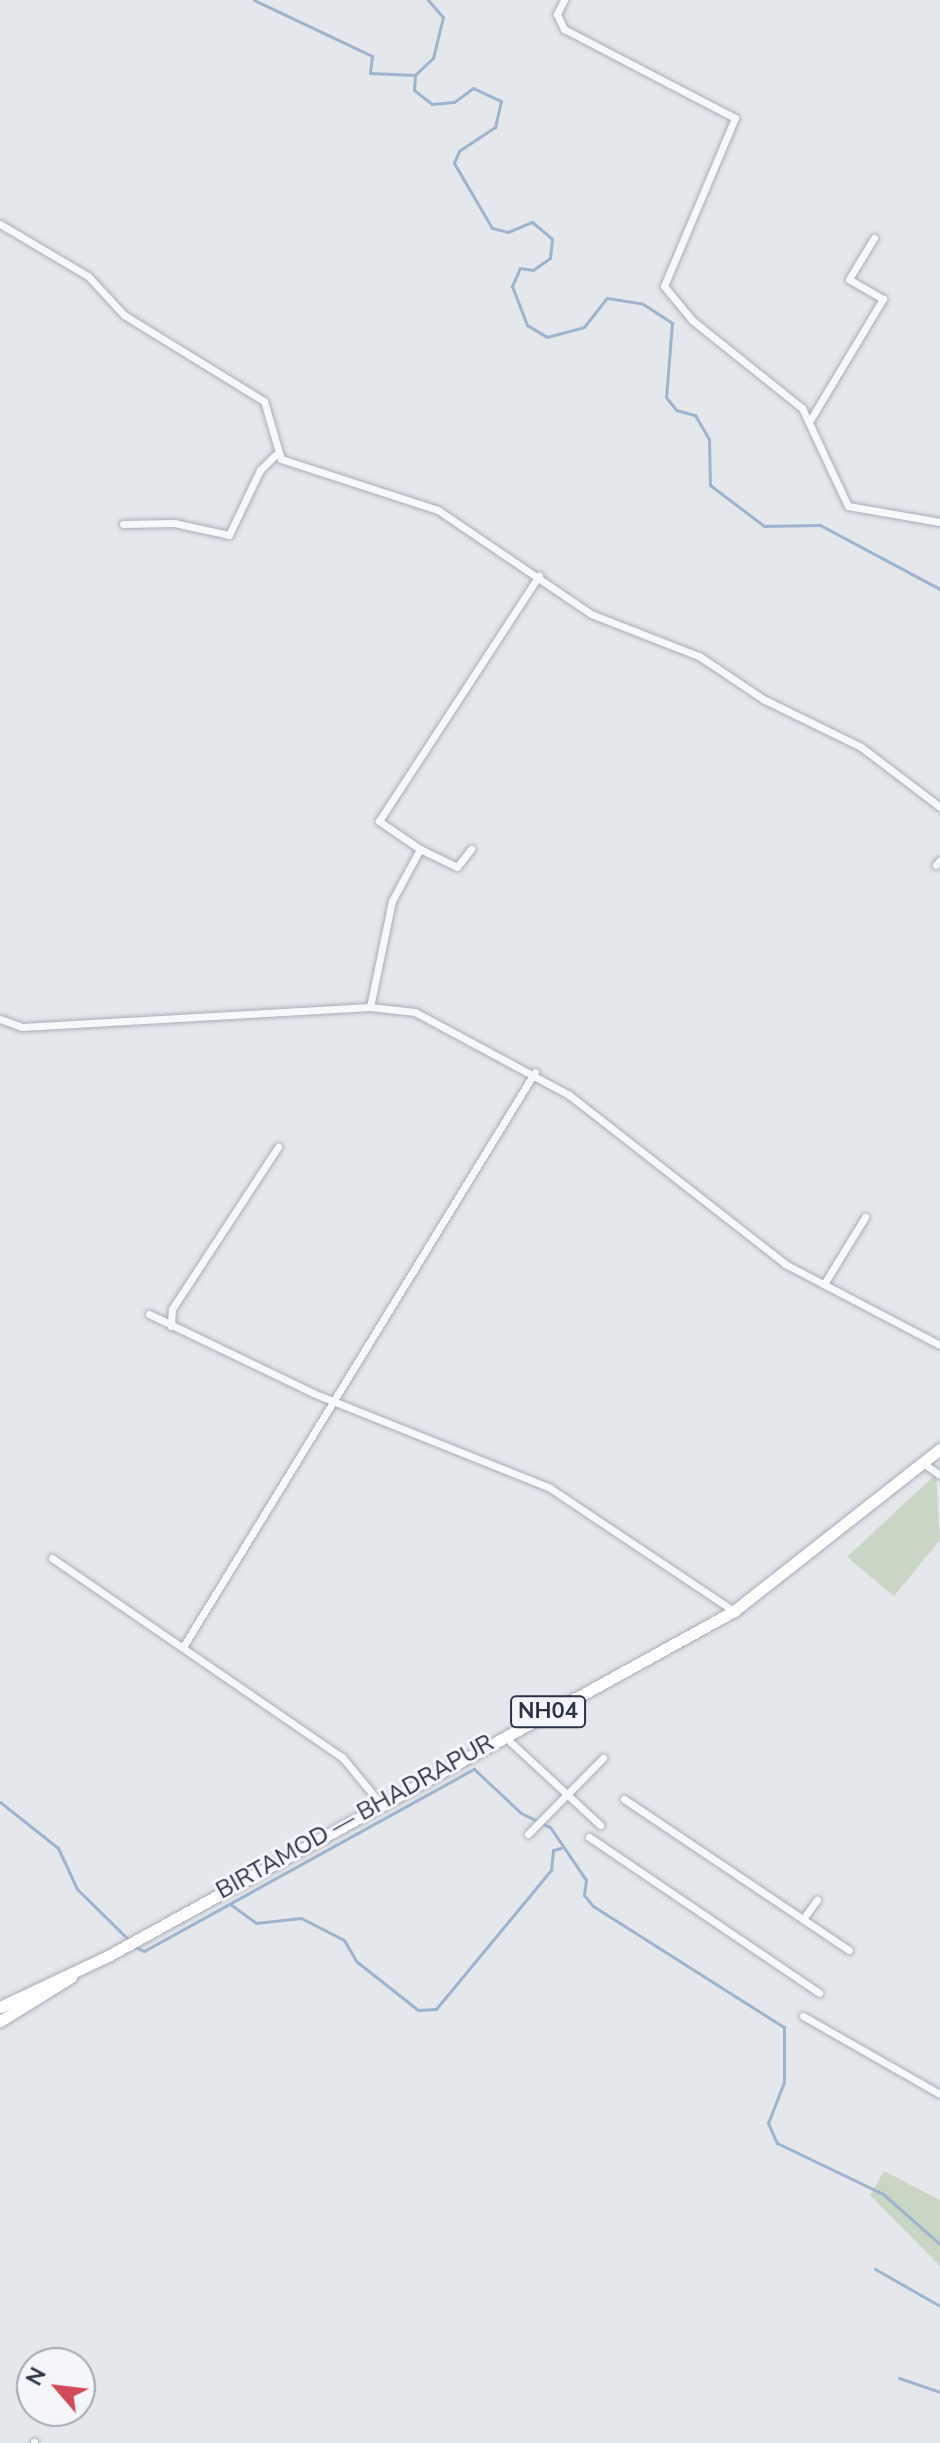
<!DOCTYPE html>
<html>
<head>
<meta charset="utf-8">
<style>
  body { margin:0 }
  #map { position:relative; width:940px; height:2443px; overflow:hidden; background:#e4e7ec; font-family:"Nunito Sans",sans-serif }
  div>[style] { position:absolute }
  .green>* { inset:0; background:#c9d6c5 }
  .stream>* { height:3px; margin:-1.5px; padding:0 1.5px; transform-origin:1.5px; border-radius:1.5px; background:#9fb4cc }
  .roads { filter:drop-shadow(0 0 2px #a9aeb7) drop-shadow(0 0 2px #a9aeb7) }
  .minor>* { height:7px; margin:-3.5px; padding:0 3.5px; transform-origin:3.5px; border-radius:3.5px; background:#f7f8fa }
  .primary>* { height:11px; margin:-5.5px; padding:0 5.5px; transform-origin:5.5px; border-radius:5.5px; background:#fff }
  span { translate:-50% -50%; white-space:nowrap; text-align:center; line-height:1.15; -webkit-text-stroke:6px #f4f6f9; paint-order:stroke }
  .shield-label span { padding:2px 6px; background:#f4f6f9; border:2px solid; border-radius:6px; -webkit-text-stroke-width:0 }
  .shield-label { font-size:22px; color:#2b3445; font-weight:700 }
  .street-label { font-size:24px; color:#2b3445 }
  .north { position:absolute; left:16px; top:2347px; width:80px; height:80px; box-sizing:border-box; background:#f4f6f9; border:2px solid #a4a8b1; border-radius:50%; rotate:298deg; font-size:22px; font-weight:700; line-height:32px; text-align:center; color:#2b3445 }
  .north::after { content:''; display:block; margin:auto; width:28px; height:36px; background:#d1495b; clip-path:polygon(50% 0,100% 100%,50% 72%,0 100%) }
</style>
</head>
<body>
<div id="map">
  <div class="green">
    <div style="clip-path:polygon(936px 1474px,940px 1540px,894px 1596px,847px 1557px)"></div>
    <div style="clip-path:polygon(884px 2171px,940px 2200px,940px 2266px,870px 2195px)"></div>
  </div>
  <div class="stream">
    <div style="left:254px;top:0;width:131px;rotate:25.4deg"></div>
    <div style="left:372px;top:56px;width:17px;rotate:97deg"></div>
    <div style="left:370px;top:73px;width:45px;rotate:2.5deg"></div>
    <div style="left:428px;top:0;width:23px;rotate:49deg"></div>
    <div style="left:443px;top:17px;width:42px;rotate:103.7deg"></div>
    <div style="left:433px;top:58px;width:25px;rotate:137deg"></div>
    <div style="left:415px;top:75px;width:15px;rotate:94deg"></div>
    <div style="left:414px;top:90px;width:23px;rotate:38deg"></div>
    <div style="left:432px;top:104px;width:22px;rotate:-5deg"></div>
    <div style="left:454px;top:102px;width:24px;rotate:-36deg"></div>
    <div style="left:473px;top:88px;width:31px;rotate:25deg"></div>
    <div style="left:501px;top:101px;width:27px;rotate:103deg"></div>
    <div style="left:495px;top:127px;width:43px;rotate:146.3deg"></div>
    <div style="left:459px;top:151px;width:13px;rotate:113deg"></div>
    <div style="left:454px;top:163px;width:75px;rotate:59.7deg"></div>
    <div style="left:492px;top:228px;width:16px;rotate:14deg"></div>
    <div style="left:508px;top:232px;width:26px;rotate:-23deg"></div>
    <div style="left:532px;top:222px;width:26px;rotate:40deg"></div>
    <div style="left:552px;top:239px;width:19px;rotate:96deg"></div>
    <div style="left:550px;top:258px;width:21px;rotate:145deg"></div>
    <div style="left:533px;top:270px;width:13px;rotate:-171deg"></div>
    <div style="left:520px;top:268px;width:20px;rotate:114deg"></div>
    <div style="left:512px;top:286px;width:42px;rotate:69deg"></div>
    <div style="left:527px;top:325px;width:23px;rotate:31deg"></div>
    <div style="left:547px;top:337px;width:38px;rotate:-15deg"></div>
    <div style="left:584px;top:327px;width:37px;rotate:-52deg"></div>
    <div style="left:607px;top:298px;width:36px;rotate:9deg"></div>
    <div style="left:643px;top:304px;width:35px;rotate:33deg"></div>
    <div style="left:672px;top:323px;width:74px;rotate:94.6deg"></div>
    <div style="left:666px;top:397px;width:16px;rotate:52deg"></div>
    <div style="left:676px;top:410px;width:20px;rotate:15deg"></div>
    <div style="left:695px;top:415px;width:28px;rotate:60deg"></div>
    <div style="left:709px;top:439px;width:46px;rotate:88.8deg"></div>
    <div style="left:710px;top:485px;width:68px;rotate:37.2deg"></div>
    <div style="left:764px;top:526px;width:56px;rotate:-1deg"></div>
    <div style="left:820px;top:525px;width:136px;rotate:28.1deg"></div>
    <div style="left:0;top:1802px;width:74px;rotate:38.4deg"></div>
    <div style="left:58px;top:1848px;width:45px;rotate:65.1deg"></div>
    <div style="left:77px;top:1889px;width:74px;rotate:44.5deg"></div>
    <div style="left:230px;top:1904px;width:32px;rotate:36deg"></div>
    <div style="left:256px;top:1923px;width:45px;rotate:-6.3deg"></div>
    <div style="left:301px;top:1918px;width:48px;rotate:27.1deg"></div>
    <div style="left:344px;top:1940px;width:24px;rotate:60deg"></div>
    <div style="left:356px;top:1961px;width:79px;rotate:38.3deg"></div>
    <div style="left:418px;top:2010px;width:18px;rotate:-3deg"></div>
    <div style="left:436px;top:2009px;width:180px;rotate:-50.4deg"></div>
    <div style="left:551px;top:1870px;width:20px;rotate:-84deg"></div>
    <div style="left:553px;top:1850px;width:8px;rotate:-14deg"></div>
    <div style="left:135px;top:1947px;width:10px;rotate:24deg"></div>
    <div style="left:144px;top:1951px;width:377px;rotate:-28.9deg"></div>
    <div style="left:474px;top:1769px;width:64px;rotate:43.1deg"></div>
    <div style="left:521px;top:1813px;width:32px;rotate:26deg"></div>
    <div style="left:550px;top:1827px;width:64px;rotate:55.8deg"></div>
    <div style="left:586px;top:1880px;width:15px;rotate:98deg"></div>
    <div style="left:584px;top:1895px;width:14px;rotate:51deg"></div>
    <div style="left:593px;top:1906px;width:226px;rotate:32.4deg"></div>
    <div style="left:784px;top:2027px;width:55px;rotate:90deg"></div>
    <div style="left:784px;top:2082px;width:44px;rotate:111.3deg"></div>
    <div style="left:768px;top:2123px;width:22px;rotate:66deg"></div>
    <div style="left:777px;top:2143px;width:118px;rotate:25.7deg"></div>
    <div style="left:883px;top:2194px;width:76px;rotate:41.3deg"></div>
    <div style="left:875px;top:2269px;width:75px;rotate:29.6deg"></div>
    <div style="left:899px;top:2378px;width:43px;rotate:18.9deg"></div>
  </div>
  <div class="roads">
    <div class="minor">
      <div style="left:564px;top:0;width:16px;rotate:117deg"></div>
      <div style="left:557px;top:14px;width:17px;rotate:65deg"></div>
      <div style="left:564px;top:29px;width:193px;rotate:27.5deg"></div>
      <div style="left:735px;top:118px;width:182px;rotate:112.9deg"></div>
      <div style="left:664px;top:286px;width:45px;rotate:50.4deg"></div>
      <div style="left:693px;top:321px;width:139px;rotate:38.6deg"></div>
      <div style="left:802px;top:408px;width:108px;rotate:64.9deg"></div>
      <div style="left:848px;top:506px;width:93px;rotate:9.9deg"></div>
      <div style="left:0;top:224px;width:102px;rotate:30.6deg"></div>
      <div style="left:88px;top:276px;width:53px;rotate:47.3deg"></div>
      <div style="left:124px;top:315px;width:164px;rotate:31.6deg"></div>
      <div style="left:264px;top:401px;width:60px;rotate:73.7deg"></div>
      <div style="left:281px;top:459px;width:165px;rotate:18deg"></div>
      <div style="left:438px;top:510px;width:185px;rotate:34.2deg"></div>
      <div style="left:591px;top:614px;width:116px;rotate:21.3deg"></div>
      <div style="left:699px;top:656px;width:77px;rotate:33.9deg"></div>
      <div style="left:763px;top:699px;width:109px;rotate:26.1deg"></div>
      <div style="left:861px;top:747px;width:99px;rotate:37.2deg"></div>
      <div style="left:809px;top:422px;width:144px;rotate:-59deg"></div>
      <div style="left:883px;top:299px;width:39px;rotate:-150deg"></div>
      <div style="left:849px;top:279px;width:48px;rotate:-58.6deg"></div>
      <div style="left:123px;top:524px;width:51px;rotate:-1.1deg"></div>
      <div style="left:174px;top:523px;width:56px;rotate:12.3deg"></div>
      <div style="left:229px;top:535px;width:72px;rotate:-64.5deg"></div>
      <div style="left:260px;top:470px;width:21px;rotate:-45deg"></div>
      <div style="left:420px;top:849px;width:41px;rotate:25.9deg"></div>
      <div style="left:457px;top:867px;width:23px;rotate:-52deg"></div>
      <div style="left:936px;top:865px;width:6px;rotate:-51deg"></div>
      <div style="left:370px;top:1007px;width:108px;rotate:-78.3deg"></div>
      <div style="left:392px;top:901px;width:59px;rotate:-61.7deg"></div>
      <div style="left:420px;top:849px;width:50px;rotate:-145.7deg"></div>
      <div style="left:379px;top:821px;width:293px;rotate:-56.9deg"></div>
      <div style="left:0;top:1019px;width:23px;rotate:20deg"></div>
      <div style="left:22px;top:1027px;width:349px;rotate:-3.3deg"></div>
      <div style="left:370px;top:1007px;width:45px;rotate:6.3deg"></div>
      <div style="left:415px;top:1012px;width:175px;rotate:28.3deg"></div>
      <div style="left:569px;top:1095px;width:274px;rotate:38deg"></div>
      <div style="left:785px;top:1264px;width:175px;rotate:27.6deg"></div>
      <div style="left:824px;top:1284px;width:79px;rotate:-58.5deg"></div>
      <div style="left:149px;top:1314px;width:182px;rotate:25.7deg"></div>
      <div style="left:313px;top:1393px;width:255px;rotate:21.8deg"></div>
      <div style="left:550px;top:1488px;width:221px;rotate:33.8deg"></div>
      <div style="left:171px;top:1326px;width:17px;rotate:-87deg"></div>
      <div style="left:172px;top:1309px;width:194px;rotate:-56.8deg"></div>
      <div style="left:923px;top:1463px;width:21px;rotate:35deg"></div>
      <div style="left:52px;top:1558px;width:352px;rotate:34.5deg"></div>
      <div style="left:342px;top:1757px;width:60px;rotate:50.4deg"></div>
      <div style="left:183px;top:1647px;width:674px;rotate:-58.53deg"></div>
      <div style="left:504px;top:1736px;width:131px;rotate:42.8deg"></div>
      <div style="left:624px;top:1799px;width:271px;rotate:33.9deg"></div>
      <div style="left:528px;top:1834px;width:107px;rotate:-45.4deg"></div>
      <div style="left:589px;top:1837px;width:278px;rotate:34.1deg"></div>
      <div style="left:803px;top:1919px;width:24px;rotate:-54deg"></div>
      <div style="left:803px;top:2016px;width:158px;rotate:29.7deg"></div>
      <div style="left:34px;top:2443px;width:1px;rotate:-90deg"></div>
    </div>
    <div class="primary">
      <div style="left:0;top:2007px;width:119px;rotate:-25.3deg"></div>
      <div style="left:108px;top:1956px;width:715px;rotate:-28.86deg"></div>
      <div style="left:734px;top:1611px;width:262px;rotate:-38.2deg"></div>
      <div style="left:0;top:2021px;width:84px;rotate:-31.8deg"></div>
    </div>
  </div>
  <div class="shield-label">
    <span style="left:548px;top:1712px">NH04</span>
  </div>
  <div class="street-label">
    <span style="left:355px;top:1817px;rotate:-29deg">BIRTAMOD — BHADRAPUR</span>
  </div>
  <div class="north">N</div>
</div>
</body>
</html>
